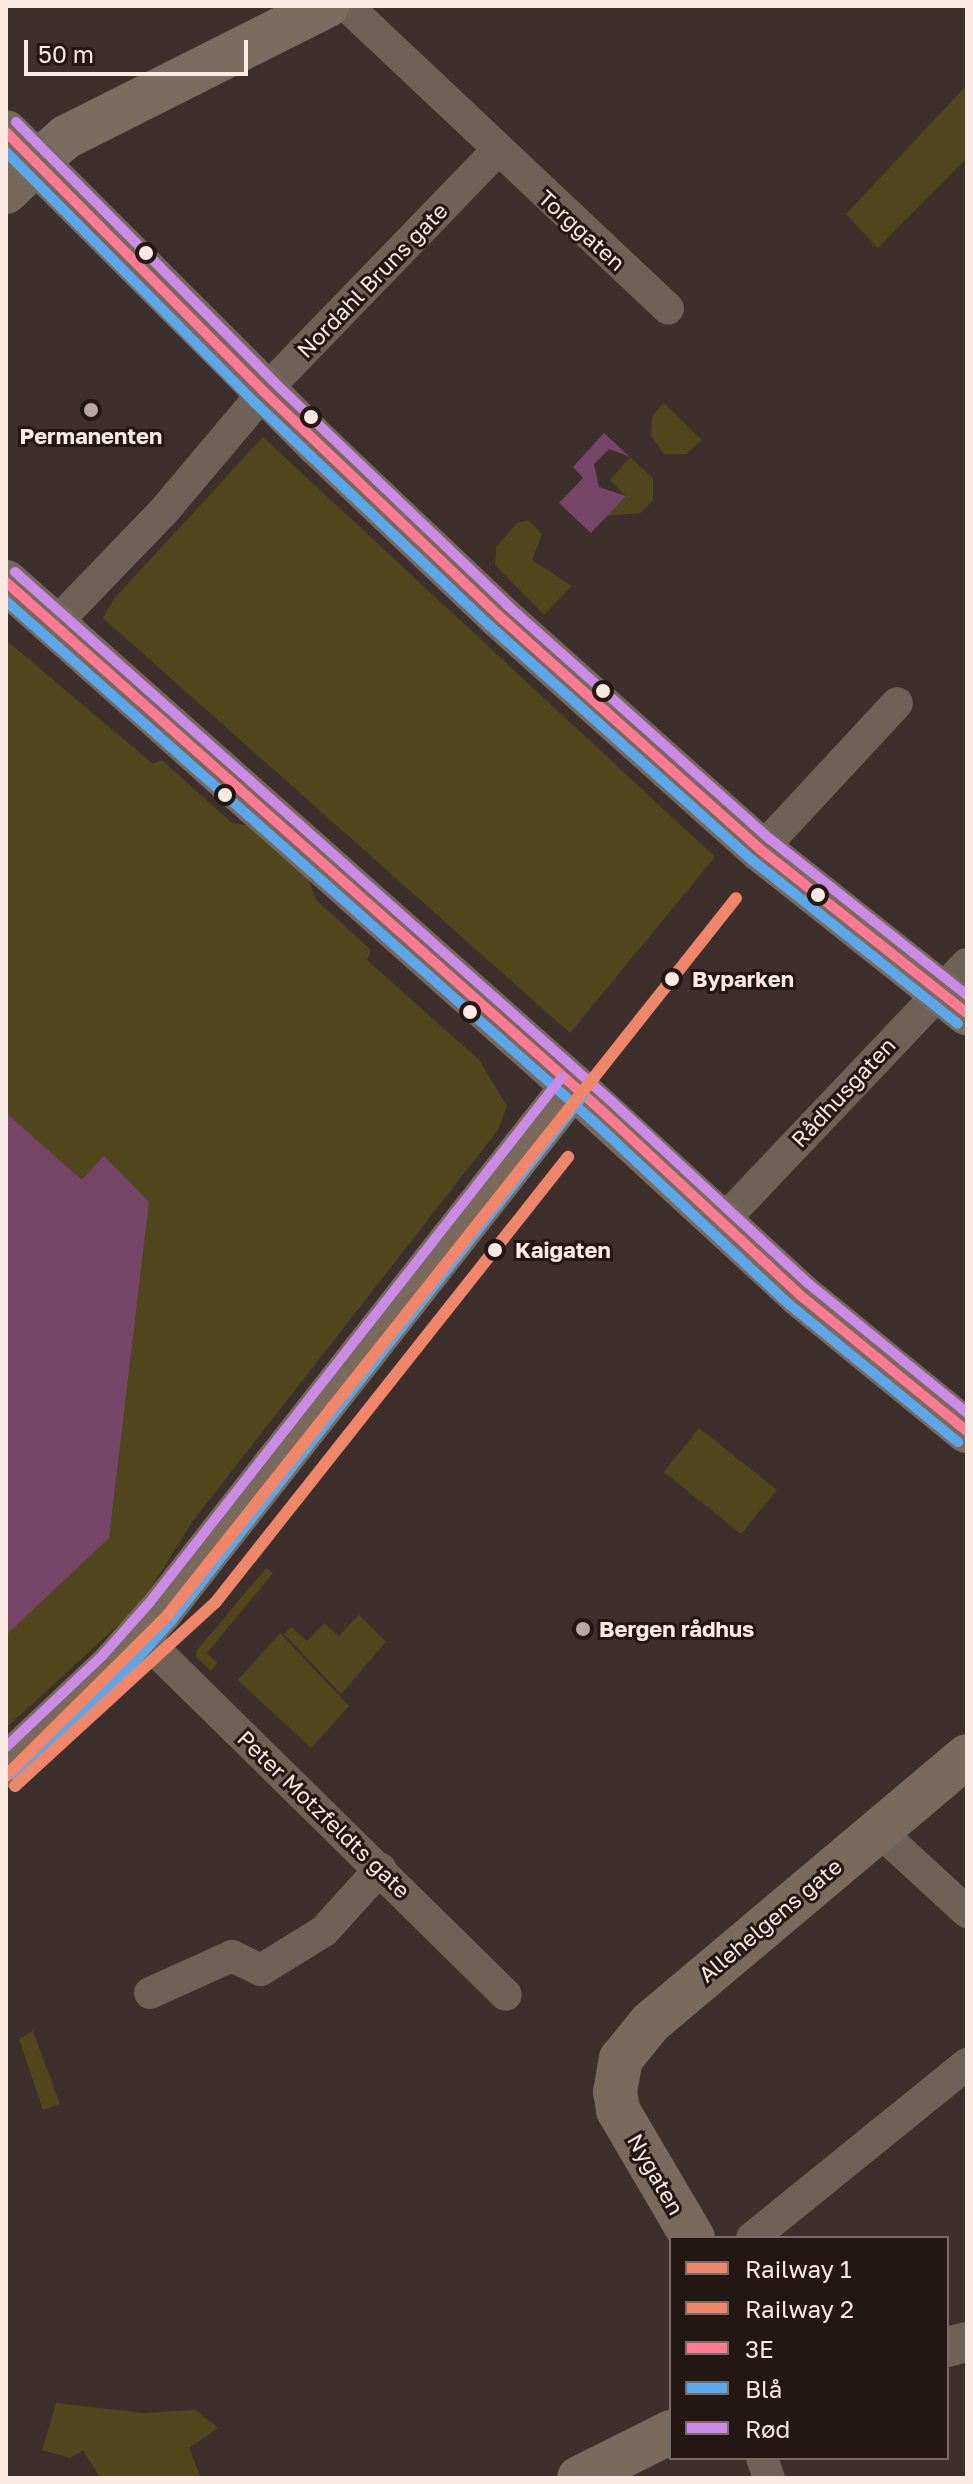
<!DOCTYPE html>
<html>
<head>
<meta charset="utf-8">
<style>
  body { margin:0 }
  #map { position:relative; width:973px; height:2484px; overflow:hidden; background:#3d2f2c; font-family:"Golos Text",sans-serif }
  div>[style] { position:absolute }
  .green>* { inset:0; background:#51461c }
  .water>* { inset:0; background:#754667 }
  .minor>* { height:32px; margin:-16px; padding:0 16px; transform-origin:16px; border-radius:16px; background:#6e6256 }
  .tertiary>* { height:40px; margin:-20px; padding:0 20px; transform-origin:20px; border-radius:20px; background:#6e6256 }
  .secondary>* { height:44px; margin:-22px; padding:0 22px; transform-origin:22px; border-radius:22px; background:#7a6c5e }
  .primary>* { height:44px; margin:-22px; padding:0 22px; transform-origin:22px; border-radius:22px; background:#796a5c }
  .trunk>* { height:44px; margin:-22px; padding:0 22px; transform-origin:22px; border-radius:22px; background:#78685c }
  .bus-1>* { height:10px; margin:-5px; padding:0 5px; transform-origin:5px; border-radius:5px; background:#fe7a93 }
  .bus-2>* { height:10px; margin:-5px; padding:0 5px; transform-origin:5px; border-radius:5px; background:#5aa8eb }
  .bus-3>* { height:10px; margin:-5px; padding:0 5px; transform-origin:5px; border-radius:5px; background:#ca8be6 }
  .rail-1>* { height:12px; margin:-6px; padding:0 6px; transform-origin:6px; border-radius:6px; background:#ef8569 }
  .rail-2>* { height:12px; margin:-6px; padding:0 6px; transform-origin:6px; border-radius:6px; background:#ef8569 }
  .dots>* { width:22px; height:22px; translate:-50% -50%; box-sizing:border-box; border:4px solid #231714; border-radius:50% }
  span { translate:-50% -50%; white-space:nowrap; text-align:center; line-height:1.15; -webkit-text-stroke:6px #231714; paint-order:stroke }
  .street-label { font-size:22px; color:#fbe9e4 }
  .poi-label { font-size:22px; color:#fbe9e4; font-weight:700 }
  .left { translate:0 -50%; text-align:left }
  .stop-label { font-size:22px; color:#fbe9e4; font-weight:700 }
  .frame { position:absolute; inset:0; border:8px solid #fbe9e4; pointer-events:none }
  .legend { position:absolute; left:669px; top:2236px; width:280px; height:224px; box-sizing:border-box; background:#231714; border:2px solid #796b67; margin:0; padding:10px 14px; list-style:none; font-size:24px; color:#fbe9e4 }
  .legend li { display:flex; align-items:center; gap:16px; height:40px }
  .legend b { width:40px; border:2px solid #796b67 }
  .scale { position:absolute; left:24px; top:40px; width:224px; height:36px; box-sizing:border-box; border:4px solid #fbe9e4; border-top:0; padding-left:10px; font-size:24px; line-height:28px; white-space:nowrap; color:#fbe9e4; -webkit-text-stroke:6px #231714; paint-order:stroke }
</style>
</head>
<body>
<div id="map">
  <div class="green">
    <div style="clip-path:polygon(967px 85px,967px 158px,878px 248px,846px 214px)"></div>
    <div style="clip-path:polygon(664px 403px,702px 440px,686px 454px,664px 454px,651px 436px,652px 416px)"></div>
    <div style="clip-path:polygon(263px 437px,715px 857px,570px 1033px,103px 618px,113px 600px)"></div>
    <div style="clip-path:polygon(630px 457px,653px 478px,653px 500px,640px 513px,607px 516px,626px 496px,610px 480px)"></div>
    <div style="clip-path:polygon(528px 520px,542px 534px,532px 560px,572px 586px,544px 615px,495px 565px,496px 547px,517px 523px)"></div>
    <div style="clip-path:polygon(6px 640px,153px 764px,162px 760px,232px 823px,256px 827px,306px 873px,316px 900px,371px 950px,367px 960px,479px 1060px,507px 1106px,498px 1130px,192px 1522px,141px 1604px,6px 1728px)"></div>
    <div style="clip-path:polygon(699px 1428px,777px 1490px,741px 1534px,664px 1472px)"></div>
    <div style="clip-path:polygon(266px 1568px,273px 1573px,207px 1653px,217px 1663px,211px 1671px,196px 1657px,197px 1650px)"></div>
    <div style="clip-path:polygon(359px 1615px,386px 1642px,341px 1694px,284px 1634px,291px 1627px,307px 1641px,324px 1623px,339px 1636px)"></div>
    <div style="clip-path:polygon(280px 1633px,349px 1706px,311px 1748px,238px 1680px)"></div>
    <div style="clip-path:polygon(33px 2031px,60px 2104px,43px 2110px,19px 2039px)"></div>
    <div style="clip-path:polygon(56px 2403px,144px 2413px,196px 2410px,218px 2428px,189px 2448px,201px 2478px,100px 2478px,83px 2450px,70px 2458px,42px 2450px)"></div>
  </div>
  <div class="water">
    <div style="clip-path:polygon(604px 433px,630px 457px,609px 449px,594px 464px,599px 487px,626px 496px,591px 533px,559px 503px,583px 478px,573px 467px)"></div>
    <div style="clip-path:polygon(6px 1113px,82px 1180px,104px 1156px,149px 1202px,109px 1538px,6px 1635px)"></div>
  </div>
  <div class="minor">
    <div style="left:347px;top:6px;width:441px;rotate:43.3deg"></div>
    <div style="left:56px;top:623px;width:154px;rotate:-46.1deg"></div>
    <div style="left:163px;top:512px;width:157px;rotate:-49.9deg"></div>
    <div style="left:264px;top:392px;width:334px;rotate:-46deg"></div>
    <div style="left:761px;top:850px;width:200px;rotate:-47.2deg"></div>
    <div style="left:721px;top:1223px;width:357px;rotate:-46.5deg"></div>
    <div style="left:140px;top:1635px;width:513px;rotate:44.53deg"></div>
    <div style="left:879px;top:1831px;width:120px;rotate:42.6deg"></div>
    <div style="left:150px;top:1993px;width:90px;rotate:-24.3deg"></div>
    <div style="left:232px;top:1956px;width:32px;rotate:26deg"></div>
    <div style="left:261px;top:1970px;width:74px;rotate:-31.8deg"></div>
    <div style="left:324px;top:1931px;width:84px;rotate:-47.9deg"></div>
    <div style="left:752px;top:2238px;width:277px;rotate:-39deg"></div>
    <div style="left:762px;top:2458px;width:21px;rotate:71deg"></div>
  </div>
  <div class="tertiary">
    <div style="left:947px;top:2347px;width:21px;rotate:-14deg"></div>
  </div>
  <div class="secondary">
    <div style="left:36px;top:163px;width:40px;rotate:-41deg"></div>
    <div style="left:66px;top:137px;width:292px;rotate:-26.7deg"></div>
  </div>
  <div class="primary">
    <div style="left:761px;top:850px;width:263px;rotate:38.4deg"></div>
    <div style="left:6px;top:1766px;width:147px;rotate:-43.3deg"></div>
    <div style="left:113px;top:1665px;width:72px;rotate:-48.4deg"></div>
    <div style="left:161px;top:1611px;width:667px;rotate:-51.88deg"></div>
    <div style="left:573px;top:1086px;width:309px;rotate:42.6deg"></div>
    <div style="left:800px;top:1295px;width:215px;rotate:39.2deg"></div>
    <div style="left:693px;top:2238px;width:148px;rotate:-120.4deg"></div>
    <div style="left:618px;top:2110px;width:18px;rotate:-99deg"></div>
    <div style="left:615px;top:2092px;width:34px;rotate:-80deg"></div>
    <div style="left:621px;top:2059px;width:46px;rotate:-51.1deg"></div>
    <div style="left:650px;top:2023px;width:414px;rotate:-40.1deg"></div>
    <div style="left:579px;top:2478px;width:103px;rotate:-26.6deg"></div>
  </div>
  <div class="trunk">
    <div style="left:6px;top:132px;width:441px;rotate:45deg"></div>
    <div style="left:318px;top:444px;width:248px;rotate:43.5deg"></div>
    <div style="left:498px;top:615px;width:353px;rotate:41.8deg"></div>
    <div style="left:6px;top:192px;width:42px;rotate:-44deg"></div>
    <div style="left:6px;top:582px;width:759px;rotate:41.63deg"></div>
  </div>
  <div class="bus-1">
    <div style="left:6px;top:132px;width:366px;rotate:45.2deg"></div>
    <div style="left:264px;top:392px;width:323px;rotate:43.6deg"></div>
    <div style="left:498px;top:615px;width:353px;rotate:41.8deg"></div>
    <div style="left:761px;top:850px;width:263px;rotate:38.4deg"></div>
    <div style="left:6px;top:582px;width:795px;rotate:41.59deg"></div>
    <div style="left:601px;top:1110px;width:272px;rotate:42.9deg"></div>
    <div style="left:800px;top:1295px;width:215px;rotate:39.2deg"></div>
  </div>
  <div class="bus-2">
    <div style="left:6px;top:152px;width:352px;rotate:45.2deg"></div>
    <div style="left:254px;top:402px;width:324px;rotate:43.5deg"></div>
    <div style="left:489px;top:625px;width:353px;rotate:41.8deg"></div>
    <div style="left:752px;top:860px;width:263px;rotate:38.5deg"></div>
    <div style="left:6px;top:601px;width:783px;rotate:41.53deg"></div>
    <div style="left:592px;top:1120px;width:271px;rotate:43.1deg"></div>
    <div style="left:790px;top:1305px;width:217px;rotate:39.2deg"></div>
    <div style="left:16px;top:1776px;width:147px;rotate:-43.3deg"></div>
    <div style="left:123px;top:1675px;width:74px;rotate:-48.3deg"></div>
    <div style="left:172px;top:1620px;width:667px;rotate:-51.88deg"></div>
  </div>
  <div class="bus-3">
    <div style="left:16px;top:122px;width:366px;rotate:45.2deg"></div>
    <div style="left:274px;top:382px;width:323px;rotate:43.7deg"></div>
    <div style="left:507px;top:605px;width:352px;rotate:41.7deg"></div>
    <div style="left:770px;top:839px;width:251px;rotate:38.4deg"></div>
    <div style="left:15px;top:572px;width:795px;rotate:41.59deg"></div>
    <div style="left:610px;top:1100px;width:271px;rotate:42.8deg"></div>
    <div style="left:809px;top:1284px;width:204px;rotate:39.2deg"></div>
    <div style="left:6px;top:1747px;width:134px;rotate:-43.5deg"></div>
    <div style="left:103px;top:1655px;width:71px;rotate:-48.4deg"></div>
    <div style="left:150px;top:1602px;width:667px;rotate:-51.88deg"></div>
  </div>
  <div class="rail-1">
    <div style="left:6px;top:1776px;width:227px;rotate:-44.8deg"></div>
    <div style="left:167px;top:1616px;width:916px;rotate:-51.6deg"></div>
  </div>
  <div class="rail-2">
    <div style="left:15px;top:1786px;width:271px;rotate:-42.5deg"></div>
    <div style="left:215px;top:1603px;width:569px;rotate:-51.64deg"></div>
  </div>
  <div class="dots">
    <div style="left:146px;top:253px;background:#fbe9e4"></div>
    <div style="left:91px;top:410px;background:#b8a8a4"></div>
    <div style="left:311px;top:417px;background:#fbe9e4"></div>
    <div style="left:603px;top:691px;background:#fbe9e4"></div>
    <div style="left:225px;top:795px;background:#fbe9e4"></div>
    <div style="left:818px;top:895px;background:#fbe9e4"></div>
    <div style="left:672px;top:979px;background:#fbe9e4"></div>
    <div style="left:470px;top:1012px;background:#fbe9e4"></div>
    <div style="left:495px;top:1250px;background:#fbe9e4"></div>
    <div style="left:583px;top:1629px;background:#b8a8a4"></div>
  </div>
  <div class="street-label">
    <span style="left:582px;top:230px;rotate:42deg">Torggaten</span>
    <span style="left:372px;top:280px;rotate:-46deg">Nordahl Bruns gate</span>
    <span style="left:843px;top:1092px;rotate:-47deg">Rådhusgaten</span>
    <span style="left:324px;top:1814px;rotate:44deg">Peter Motzfeldts gate</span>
    <span style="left:770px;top:1920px;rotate:-40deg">Allehelgens gate</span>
    <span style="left:656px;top:2174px;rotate:60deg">Nygaten</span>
  </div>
  <div class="poi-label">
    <span style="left:91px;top:436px">Permanenten</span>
    <span class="left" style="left:599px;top:1629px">Bergen rådhus</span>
  </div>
  <div class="stop-label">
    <span class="left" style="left:692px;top:979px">Byparken</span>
    <span class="left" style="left:515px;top:1250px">Kaigaten</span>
  </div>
  <div class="frame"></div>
  <ul class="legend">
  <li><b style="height:10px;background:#ef8569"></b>Railway 1</li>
  <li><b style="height:10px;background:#ef8569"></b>Railway 2</li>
  <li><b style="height:10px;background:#fe7a93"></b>3E</li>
  <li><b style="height:10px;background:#5aa8eb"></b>Blå</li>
  <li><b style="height:10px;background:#ca8be6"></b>Rød</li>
  </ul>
  <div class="scale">50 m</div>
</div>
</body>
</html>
